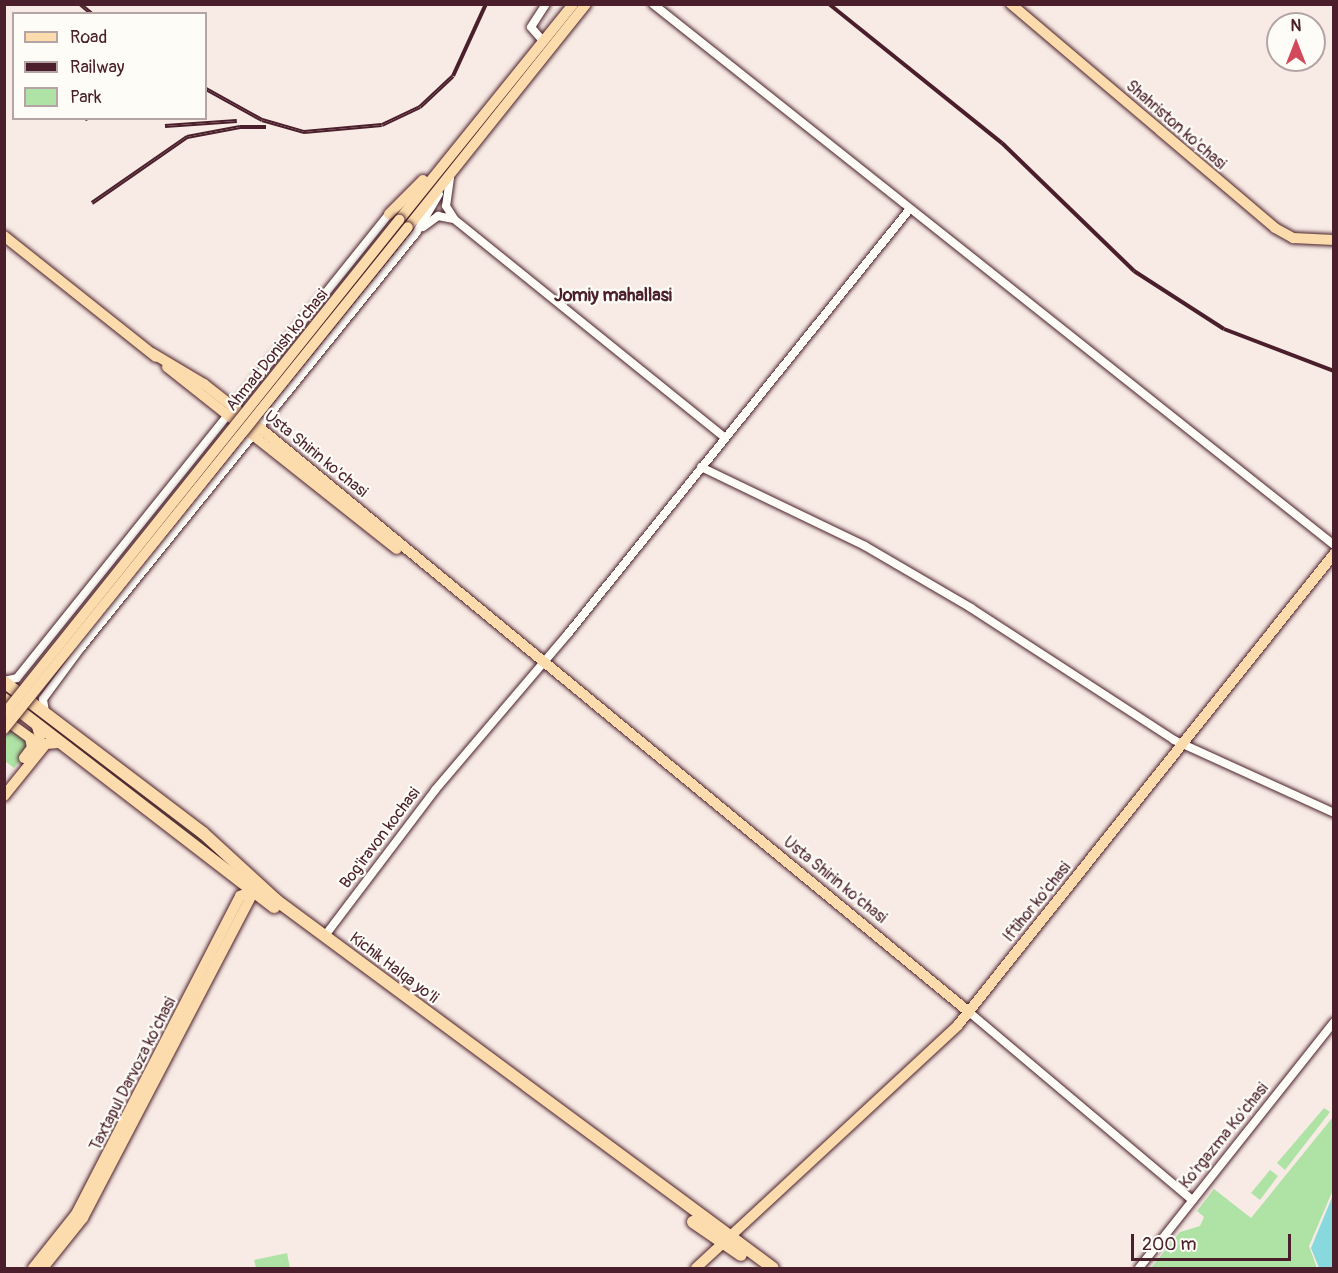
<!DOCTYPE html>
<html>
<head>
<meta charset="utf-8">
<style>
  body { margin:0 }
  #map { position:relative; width:1338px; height:1273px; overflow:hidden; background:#f8ebe5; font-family:Pangolin,sans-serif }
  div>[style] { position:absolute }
  .green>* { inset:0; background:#aee3a5 }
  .water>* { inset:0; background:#87d9de }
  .roads { filter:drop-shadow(0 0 2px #4a1f2b) drop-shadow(0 0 2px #4a1f2b) }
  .minor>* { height:8px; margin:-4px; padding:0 4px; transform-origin:4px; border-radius:4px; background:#fdfcf7 }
  .major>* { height:10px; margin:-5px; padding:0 5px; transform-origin:5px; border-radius:5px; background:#fcdcac }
  .highway>* { height:12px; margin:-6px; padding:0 6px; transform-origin:6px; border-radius:6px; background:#fcdcac }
  .rail>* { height:4px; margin-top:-2px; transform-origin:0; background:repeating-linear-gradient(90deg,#fdfcf7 0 4.5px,#4a1f2b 0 9px); box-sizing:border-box; border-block:2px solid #4a1f2b }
  .bridges { filter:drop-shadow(0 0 2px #4a1f2b) drop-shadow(0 0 2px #4a1f2b) }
  .major-bridge>* { height:10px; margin:-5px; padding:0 5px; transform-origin:5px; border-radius:5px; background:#fcdcac }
  span { translate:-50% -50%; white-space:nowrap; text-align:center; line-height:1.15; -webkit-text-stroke:4.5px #fdfcf7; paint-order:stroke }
  .street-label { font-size:16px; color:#4a1f2b }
  .neighbourhood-label { font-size:18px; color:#4a1f2b; font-weight:700 }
  .frame { position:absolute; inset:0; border:6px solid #4a1f2b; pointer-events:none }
  .legend { position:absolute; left:12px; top:12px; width:195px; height:108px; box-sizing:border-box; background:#fdfcf7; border:2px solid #b5a4a5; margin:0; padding:8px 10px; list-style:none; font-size:18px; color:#4a1f2b }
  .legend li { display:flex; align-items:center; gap:12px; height:30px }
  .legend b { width:30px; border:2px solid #b5a4a5 }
  .north { position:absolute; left:1266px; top:12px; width:60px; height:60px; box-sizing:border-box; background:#fdfcf7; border:2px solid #b5a4a5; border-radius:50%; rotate:0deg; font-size:16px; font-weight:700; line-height:24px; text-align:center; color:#4a1f2b }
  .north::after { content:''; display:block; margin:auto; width:21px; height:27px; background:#d1495b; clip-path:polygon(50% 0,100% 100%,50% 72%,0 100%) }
  .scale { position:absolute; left:1131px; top:1234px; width:160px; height:27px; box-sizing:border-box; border:3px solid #4a1f2b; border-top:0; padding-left:8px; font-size:18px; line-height:21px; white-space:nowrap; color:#4a1f2b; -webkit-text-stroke:4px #fdfcf7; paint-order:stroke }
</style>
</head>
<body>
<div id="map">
  <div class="green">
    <div style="clip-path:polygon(4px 687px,133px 783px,234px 866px,231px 869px,5px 692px)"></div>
    <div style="clip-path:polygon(12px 728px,31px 747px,14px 768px,5px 761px,5px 738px)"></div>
    <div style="clip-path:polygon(1324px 1108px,1330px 1112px,1285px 1170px,1277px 1163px)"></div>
    <div style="clip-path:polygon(1333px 1117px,1333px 1190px,1309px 1246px,1317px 1268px,1151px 1268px,1180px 1232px,1200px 1226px,1204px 1217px,1197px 1211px,1214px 1189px,1251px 1218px)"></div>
    <div style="clip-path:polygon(1270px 1170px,1278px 1176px,1260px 1200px,1251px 1193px)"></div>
    <div style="clip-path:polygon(287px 1253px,290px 1268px,256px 1268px,254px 1260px)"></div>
  </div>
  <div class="water">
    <div style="clip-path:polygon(1333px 1195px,1333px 1268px,1319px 1268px,1311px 1248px)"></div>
  </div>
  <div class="roads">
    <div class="minor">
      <div style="left:653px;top:4px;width:870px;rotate:38.46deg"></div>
      <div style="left:543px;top:41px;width:18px;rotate:-131deg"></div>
      <div style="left:531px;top:27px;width:27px;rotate:-57deg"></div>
      <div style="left:450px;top:178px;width:28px;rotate:98deg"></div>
      <div style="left:446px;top:206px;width:15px;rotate:58deg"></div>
      <div style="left:454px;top:219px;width:348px;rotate:38.9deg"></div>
      <div style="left:423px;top:227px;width:19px;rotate:-36deg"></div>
      <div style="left:438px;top:216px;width:16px;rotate:11deg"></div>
      <div style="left:701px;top:467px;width:182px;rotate:25.7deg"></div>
      <div style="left:865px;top:546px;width:123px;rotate:30.3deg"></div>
      <div style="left:971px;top:608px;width:242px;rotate:33deg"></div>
      <div style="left:1174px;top:740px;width:176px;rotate:24.5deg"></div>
      <div style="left:4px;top:681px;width:13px;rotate:-13deg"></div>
      <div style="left:17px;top:678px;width:595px;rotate:-51.28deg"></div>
      <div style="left:45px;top:712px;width:13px;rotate:-99deg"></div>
      <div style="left:43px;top:699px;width:62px;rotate:-53.5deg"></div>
      <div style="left:80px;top:649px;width:535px;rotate:-51.07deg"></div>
      <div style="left:416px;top:233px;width:45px;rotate:-59.5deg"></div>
      <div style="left:324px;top:937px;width:184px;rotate:-52.9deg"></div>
      <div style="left:435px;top:790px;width:204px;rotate:-49.6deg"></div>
      <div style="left:567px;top:635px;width:546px;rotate:-51.18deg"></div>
      <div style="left:969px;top:1012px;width:292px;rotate:40.1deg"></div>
      <div style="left:1139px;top:1268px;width:314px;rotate:-51.6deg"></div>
    </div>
    <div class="major">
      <div style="left:1011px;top:4px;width:346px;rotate:40.3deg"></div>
      <div style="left:1275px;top:228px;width:21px;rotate:29deg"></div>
      <div style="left:1293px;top:238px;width:41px;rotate:2.8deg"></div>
      <div style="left:389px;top:214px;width:48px;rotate:-45deg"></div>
      <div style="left:399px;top:220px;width:277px;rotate:-51.1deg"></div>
      <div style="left:408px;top:227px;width:285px;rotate:-51.4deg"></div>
      <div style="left:4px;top:236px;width:194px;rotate:38.5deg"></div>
      <div style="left:152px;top:353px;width:61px;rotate:30.8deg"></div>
      <div style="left:204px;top:384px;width:71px;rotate:38.2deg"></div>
      <div style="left:260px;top:428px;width:919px;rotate:39.48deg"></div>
      <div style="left:167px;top:367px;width:293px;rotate:38.4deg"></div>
      <div style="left:4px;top:719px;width:32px;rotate:36deg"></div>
      <div style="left:30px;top:738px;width:14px;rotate:78deg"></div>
      <div style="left:24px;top:758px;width:26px;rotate:-53deg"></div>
      <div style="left:40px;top:737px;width:15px;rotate:-106deg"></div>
      <div style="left:4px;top:796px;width:67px;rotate:-51.1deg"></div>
      <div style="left:46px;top:744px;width:16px;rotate:-4deg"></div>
      <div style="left:33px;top:1268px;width:69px;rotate:-51.5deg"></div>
      <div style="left:76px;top:1214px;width:358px;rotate:-62.7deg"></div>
      <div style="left:240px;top:896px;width:14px;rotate:-21deg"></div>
      <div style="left:43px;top:1268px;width:64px;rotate:-51.3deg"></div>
      <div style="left:83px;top:1218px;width:376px;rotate:-62.4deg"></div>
      <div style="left:696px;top:1268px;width:357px;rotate:-42.8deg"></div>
      <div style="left:958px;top:1025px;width:603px;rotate:-51.4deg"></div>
    </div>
    <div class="highway">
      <div style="left:4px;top:682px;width:250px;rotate:37.2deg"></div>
      <div style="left:203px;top:833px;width:99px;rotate:42.5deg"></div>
      <div style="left:276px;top:900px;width:618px;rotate:36.52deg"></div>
      <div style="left:4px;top:699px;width:341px;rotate:37.6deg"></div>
      <div style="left:693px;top:1222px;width:58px;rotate:34.5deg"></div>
    </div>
  </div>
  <div class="rail">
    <div style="left:80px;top:4px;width:16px;rotate:40deg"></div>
    <div style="left:829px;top:4px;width:222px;rotate:38.8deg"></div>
    <div style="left:1002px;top:143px;width:184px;rotate:44.1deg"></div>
    <div style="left:1134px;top:271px;width:107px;rotate:32.8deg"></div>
    <div style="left:1224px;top:329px;width:118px;rotate:20.9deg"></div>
    <div style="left:206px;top:89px;width:64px;rotate:29deg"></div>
    <div style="left:262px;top:120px;width:44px;rotate:15.9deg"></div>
    <div style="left:304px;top:132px;width:78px;rotate:-5.1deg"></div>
    <div style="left:382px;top:125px;width:42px;rotate:-25.3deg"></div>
    <div style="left:420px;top:107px;width:45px;rotate:-43.2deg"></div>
    <div style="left:453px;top:76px;width:79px;rotate:-65.4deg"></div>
    <div style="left:85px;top:119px;width:3px;rotate:-18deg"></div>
    <div style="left:165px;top:126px;width:72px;rotate:-4deg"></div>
    <div style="left:92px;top:203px;width:116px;rotate:-34.8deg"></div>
    <div style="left:187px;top:137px;width:54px;rotate:-10.7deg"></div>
    <div style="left:240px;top:127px;width:26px"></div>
  </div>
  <div class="bridges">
    <div class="major-bridge">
      <div style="left:4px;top:714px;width:633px;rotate:-51.35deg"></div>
      <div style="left:4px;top:729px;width:644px;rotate:-51.17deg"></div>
    </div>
  </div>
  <div class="street-label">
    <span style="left:1176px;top:125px;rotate:41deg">Shahriston ko'chasi</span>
    <span style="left:277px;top:350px;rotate:-51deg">Ahmad Donish ko'chasi</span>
    <span style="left:316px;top:454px;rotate:39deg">Usta Shirin ko'chasi</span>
    <span style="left:380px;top:838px;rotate:-53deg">Bog'iravon kochasi</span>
    <span style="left:835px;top:880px;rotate:39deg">Usta Shirin ko'chasi</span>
    <span style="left:1037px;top:902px;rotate:-51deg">Iftihor ko'chasi</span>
    <span style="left:394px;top:968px;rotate:37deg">Kichik Halqa yo'li</span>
    <span style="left:133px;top:1074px;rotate:-63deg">Taxtapul Darvoza ko'chasi</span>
    <span style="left:1224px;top:1136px;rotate:-51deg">Ko'rgazma Ko'chasi</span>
  </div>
  <div class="neighbourhood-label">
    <span style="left:613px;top:296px">Jomiy mahallasi</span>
  </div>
  <div class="frame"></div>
  <ul class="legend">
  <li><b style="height:8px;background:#fcdcac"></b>Road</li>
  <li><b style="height:8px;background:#4a1f2b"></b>Railway</li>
  <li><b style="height:16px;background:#aee3a5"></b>Park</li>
  </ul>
  <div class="north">N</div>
  <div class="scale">200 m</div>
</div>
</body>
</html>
